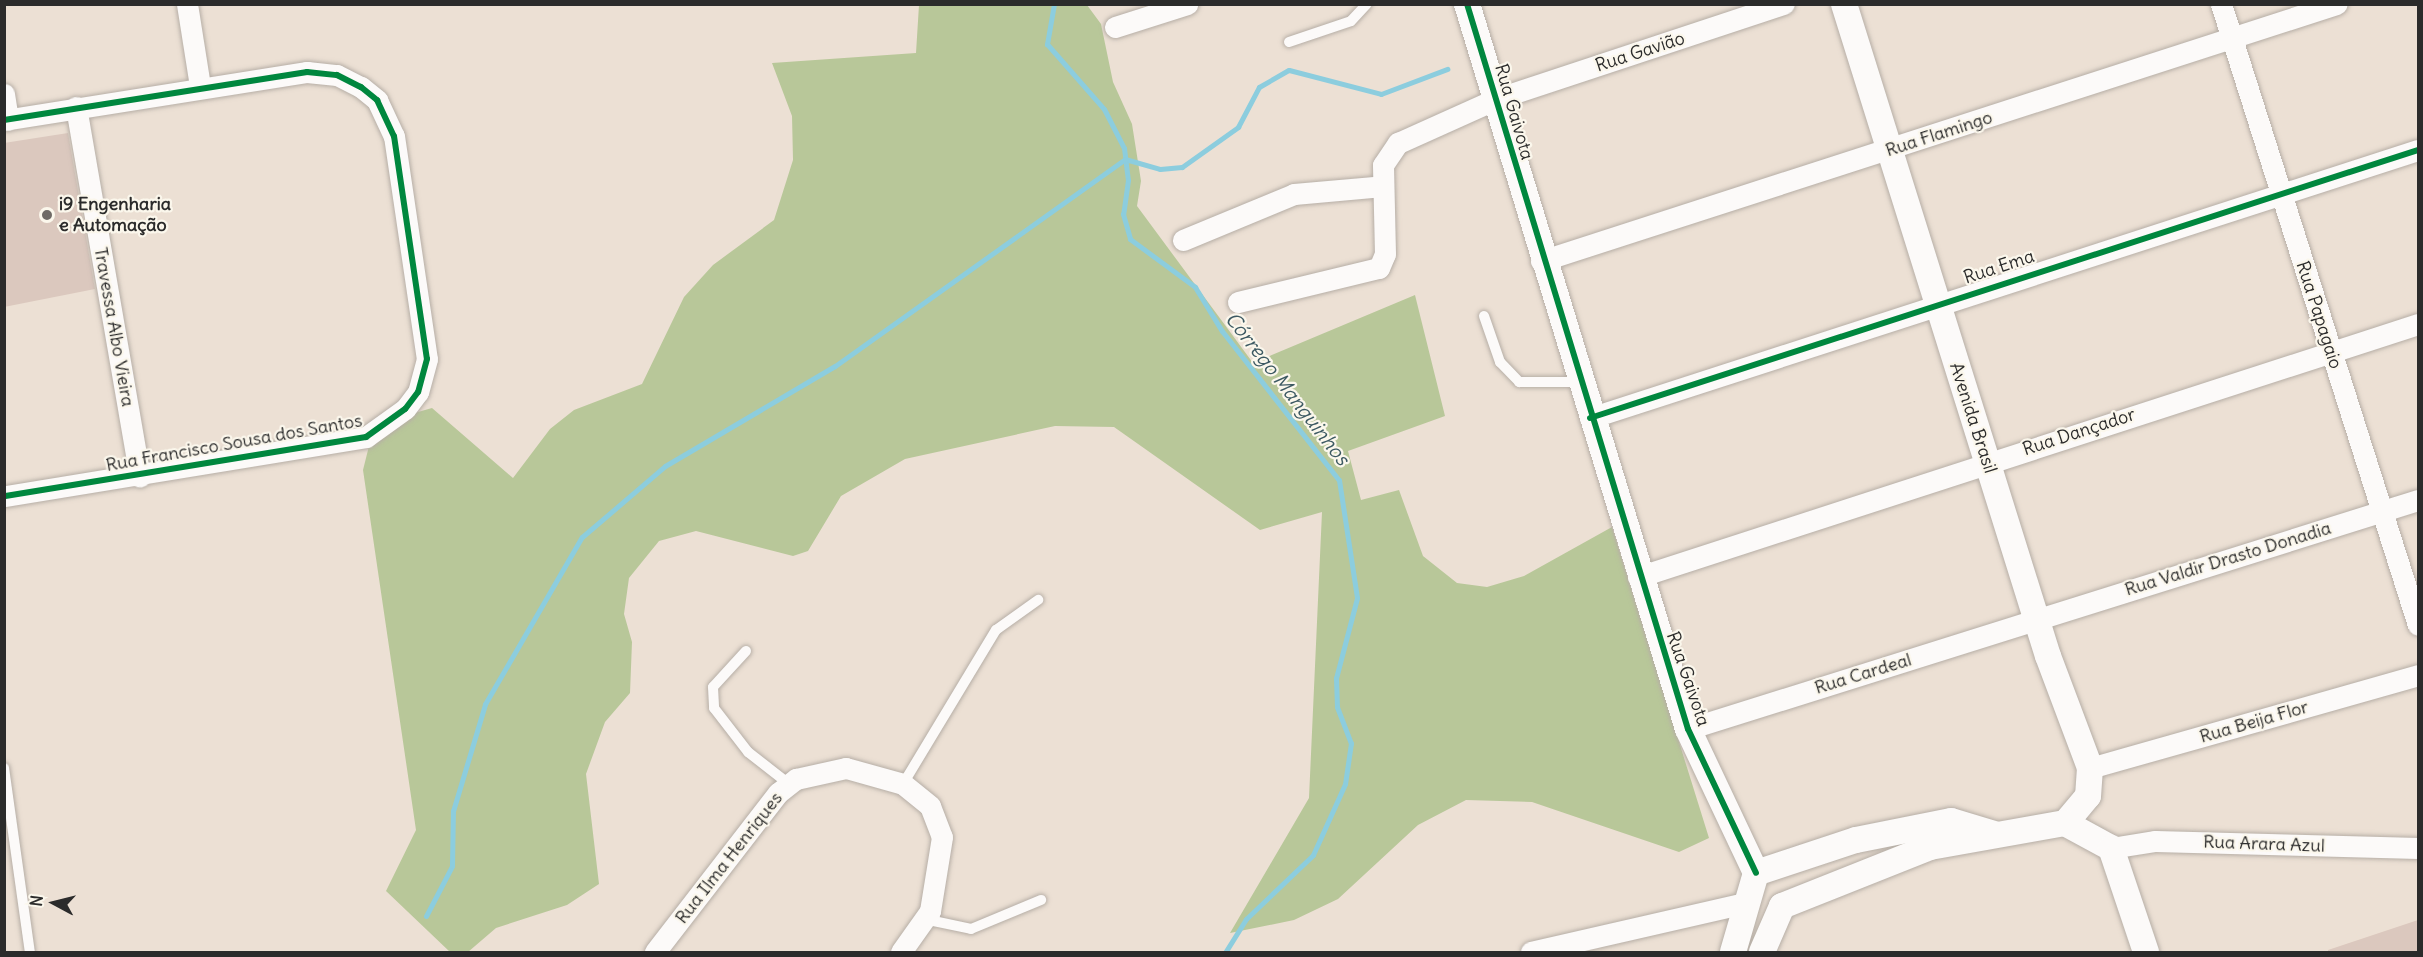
<!DOCTYPE html>
<html>
<head>
<meta charset="utf-8">
<style>
  body { margin:0 }
  #map { position:relative; width:2423px; height:957px; overflow:hidden; background:#ece0d4; font-family:Delius,sans-serif }
  div>[style] { position:absolute }
  .forest>* { inset:0; background:#b8c799 }
  .stream>* { height:5px; margin:-2.5px; padding:0 2.5px; transform-origin:2.5px; border-radius:2.5px; background:#8ccdde }
  .building>* { inset:0; background:#dbc8be }
  .roads { filter:drop-shadow(0 0 2px #b6aea6) drop-shadow(0 0 2px #b6aea6) }
  .service>* { height:10px; margin:-5px; padding:0 5px; transform-origin:5px; border-radius:5px; background:#fcfaf9 }
  .minor>* { height:21px; margin:-10.5px; padding:0 10.5px; transform-origin:10.5px; border-radius:10.5px; background:#fcfaf9 }
  .tertiary>* { height:26px; margin:-13px; padding:0 13px; transform-origin:13px; border-radius:13px; background:#fcfaf9 }
  .cycleway>* { height:6px; margin:-3px; padding:0 3px; transform-origin:3px; border-radius:3px; background:#00873e }
  .dots>* { width:16px; height:16px; translate:-50% -50%; box-sizing:border-box; border:3px solid #fbf7ec; border-radius:50% }
  span { translate:-50% -50%; white-space:nowrap; text-align:center; line-height:1.15; -webkit-text-stroke:4.5px #fbf7ec; paint-order:stroke }
  .street-label { font-size:18px; color:#2b2b2b }
  .poi-label { font-size:18px; color:#2b2b2b; font-weight:700 }
  .left { translate:0 -50%; text-align:left }
  .water-label { font-size:20px; color:#3c5962; font-style:italic }
  .frame { position:absolute; inset:0; border:6px solid #2b2b2b; pointer-events:none }
  .north { position:absolute; left:24px; top:873px; width:60px; height:60px; -webkit-text-stroke:4px #fbf7ec; paint-order:stroke; rotate:277deg; font-size:16px; font-weight:700; line-height:24px; text-align:center; color:#2b2b2b }
  .north::after { content:''; display:block; margin:auto; width:21px; height:27px; background:#2b2b2b; clip-path:polygon(50% 0,100% 100%,50% 72%,0 100%) }
</style>
</head>
<body>
<div id="map">
  <div class="forest">
    <div style="clip-path:polygon(919px 5px,1087px 5px,1101px 24px,1113px 82px,1132px 124px,1141px 181px,1137px 206px,1253px 363px,1415px 295px,1445px 416px,1348px 451px,1361px 500px,1399px 490px,1423px 556px,1457px 583px,1487px 587px,1524px 576px,1612px 527px,1709px 838px,1679px 852px,1532px 802px,1466px 800px,1418px 825px,1338px 899px,1294px 920px,1230px 933px,1309px 798px,1322px 512px,1260px 530px,1114px 427px,1055px 426px,905px 459px,841px 496px,808px 551px,793px 556px,696px 531px,659px 541px,629px 578px,624px 614px,632px 642px,630px 693px,605px 722px,586px 774px,599px 884px,567px 905px,496px 928px,468px 952px,450px 952px,386px 891px,416px 830px,363px 470px,370px 442px,404px 416px,432px 408px,513px 478px,550px 429px,574px 410px,642px 384px,684px 297px,713px 265px,774px 220px,793px 160px,792px 116px,772px 63px,916px 53px)"></div>
  </div>
  <div class="stream">
    <div style="left:1054px;top:4px;width:41px;rotate:99.9deg"></div>
    <div style="left:1047px;top:44px;width:86px;rotate:48.8deg"></div>
    <div style="left:1104px;top:109px;width:44px;rotate:62.9deg"></div>
    <div style="left:1124px;top:148px;width:32px;rotate:83deg"></div>
    <div style="left:1128px;top:180px;width:34px;rotate:98deg"></div>
    <div style="left:1123px;top:214px;width:26px;rotate:74deg"></div>
    <div style="left:1130px;top:239px;width:81px;rotate:36.4deg"></div>
    <div style="left:1195px;top:287px;width:52px;rotate:58.5deg"></div>
    <div style="left:1222px;top:331px;width:189px;rotate:51.9deg"></div>
    <div style="left:1339px;top:480px;width:119px;rotate:81.3deg"></div>
    <div style="left:1357px;top:598px;width:83px;rotate:104.7deg"></div>
    <div style="left:1336px;top:678px;width:29px;rotate:88deg"></div>
    <div style="left:1337px;top:707px;width:39px;rotate:69deg"></div>
    <div style="left:1351px;top:743px;width:41px;rotate:98.3deg"></div>
    <div style="left:1345px;top:784px;width:78px;rotate:114.3deg"></div>
    <div style="left:1313px;top:855px;width:93px;rotate:136.3deg"></div>
    <div style="left:1246px;top:919px;width:39px;rotate:122deg"></div>
    <div style="left:1125px;top:159px;width:36px;rotate:16deg"></div>
    <div style="left:1160px;top:169px;width:22px;rotate:-5deg"></div>
    <div style="left:1182px;top:167px;width:69px;rotate:-35.5deg"></div>
    <div style="left:1238px;top:127px;width:45px;rotate:-62.3deg"></div>
    <div style="left:1259px;top:87px;width:34px;rotate:-30deg"></div>
    <div style="left:1289px;top:70px;width:95px;rotate:14.6deg"></div>
    <div style="left:1381px;top:94px;width:71px;rotate:-20.7deg"></div>
    <div style="left:426px;top:916px;width:56px;rotate:-62.5deg"></div>
    <div style="left:452px;top:866px;width:55px;rotate:-89deg"></div>
    <div style="left:453px;top:811px;width:112px;rotate:-73.3deg"></div>
    <div style="left:485px;top:704px;width:193px;rotate:-59.9deg"></div>
    <div style="left:582px;top:537px;width:109px;rotate:-40.5deg"></div>
    <div style="left:665px;top:466px;width:197px;rotate:-30.5deg"></div>
    <div style="left:835px;top:366px;width:356px;rotate:-35.5deg"></div>
  </div>
  <div class="building">
    <div style="clip-path:polygon(68px 133px,95px 289px,4px 307px,4px 143px)"></div>
    <div style="clip-path:polygon(2418px 920px,2418px 952px,2328px 952px,2328px 950px)"></div>
  </div>
  <div class="roads">
    <div class="service">
      <div style="left:1289px;top:42px;width:65px;rotate:-18.7deg"></div>
      <div style="left:1351px;top:21px;width:23px;rotate:-47deg"></div>
      <div style="left:1484px;top:316px;width:49px;rotate:70.8deg"></div>
      <div style="left:1500px;top:362px;width:28px;rotate:46deg"></div>
      <div style="left:1519px;top:382px;width:60px"></div>
      <div style="left:746px;top:651px;width:49px;rotate:132.5deg"></div>
      <div style="left:713px;top:687px;width:21px;rotate:87deg"></div>
      <div style="left:714px;top:708px;width:56px;rotate:52.3deg"></div>
      <div style="left:748px;top:752px;width:52px;rotate:38deg"></div>
      <div style="left:4px;top:768px;width:186px;rotate:82deg"></div>
      <div style="left:903px;top:784px;width:180px;rotate:-58.9deg"></div>
      <div style="left:996px;top:630px;width:52px;rotate:-35.5deg"></div>
      <div style="left:924px;top:919px;width:48px;rotate:12deg"></div>
      <div style="left:971px;top:929px;width:76px;rotate:-22.5deg"></div>
    </div>
    <div class="minor">
      <div style="left:187px;top:4px;width:83px;rotate:81deg"></div>
      <div style="left:2221px;top:4px;width:651px;rotate:72.4deg"></div>
      <div style="left:1115px;top:27px;width:76px;rotate:-17.7deg"></div>
      <div style="left:4px;top:94px;width:26px;rotate:81deg"></div>
      <div style="left:76px;top:107px;width:375px;rotate:80.2deg"></div>
      <div style="left:4px;top:120px;width:307px;rotate:-9deg"></div>
      <div style="left:307px;top:72px;width:30px;rotate:6deg"></div>
      <div style="left:337px;top:75px;width:27px;rotate:27deg"></div>
      <div style="left:361px;top:87px;width:21px;rotate:39deg"></div>
      <div style="left:377px;top:100px;width:40px;rotate:65deg"></div>
      <div style="left:394px;top:136px;width:225px;rotate:81.6deg"></div>
      <div style="left:427px;top:359px;width:34px;rotate:105deg"></div>
      <div style="left:418px;top:392px;width:21px;rotate:127deg"></div>
      <div style="left:405px;top:409px;width:48px;rotate:144.3deg"></div>
      <div style="left:366px;top:437px;width:367px;rotate:170.7deg"></div>
      <div style="left:1183px;top:240px;width:120px;rotate:-22.5deg"></div>
      <div style="left:1294px;top:194px;width:89px;rotate:-5.1deg"></div>
      <div style="left:1541px;top:261px;width:836px;rotate:-17.91deg"></div>
      <div style="left:1238px;top:302px;width:145px;rotate:-13.6deg"></div>
      <div style="left:1379px;top:268px;width:15px;rotate:-67deg"></div>
      <div style="left:1385px;top:254px;width:89px;rotate:-91.3deg"></div>
      <div style="left:1383px;top:165px;width:27px;rotate:-56deg"></div>
      <div style="left:1398px;top:143px;width:107px;rotate:-24.2deg"></div>
      <div style="left:1496px;top:99px;width:303px;rotate:-18.3deg"></div>
      <div style="left:1590px;top:418px;width:870px;rotate:-17.94deg"></div>
      <div style="left:1638px;top:577px;width:820px;rotate:-17.97deg"></div>
      <div style="left:1688px;top:729px;width:765px;rotate:-17.42deg"></div>
      <div style="left:2090px;top:768px;width:341px;rotate:-15.8deg"></div>
      <div style="left:2111px;top:848px;width:45px;rotate:-9deg"></div>
      <div style="left:2155px;top:841px;width:263px;rotate:1.5deg"></div>
      <div style="left:655px;top:952px;width:201px;rotate:-52.3deg"></div>
      <div style="left:778px;top:793px;width:23px;rotate:-38deg"></div>
      <div style="left:796px;top:779px;width:51px;rotate:-12.4deg"></div>
      <div style="left:846px;top:768px;width:59px;rotate:15.7deg"></div>
      <div style="left:903px;top:784px;width:35px;rotate:39deg"></div>
      <div style="left:930px;top:806px;width:33px;rotate:69deg"></div>
      <div style="left:942px;top:837px;width:75px;rotate:99.2deg"></div>
      <div style="left:930px;top:911px;width:50px;rotate:125.3deg"></div>
      <div style="left:1531px;top:952px;width:220px;rotate:-12.9deg"></div>
    </div>
    <div class="tertiary">
      <div style="left:1467px;top:4px;width:758px;rotate:73.05deg"></div>
      <div style="left:1688px;top:729px;width:159px;rotate:64.7deg"></div>
      <div style="left:1844px;top:4px;width:683px;rotate:72.63deg"></div>
      <div style="left:2048px;top:656px;width:120px;rotate:69.4deg"></div>
      <div style="left:2090px;top:768px;width:28px;rotate:94deg"></div>
      <div style="left:2088px;top:796px;width:35px;rotate:130deg"></div>
      <div style="left:1733px;top:952px;width:82px;rotate:-73.8deg"></div>
      <div style="left:1756px;top:873px;width:105px;rotate:-18.3deg"></div>
      <div style="left:1856px;top:840px;width:97px;rotate:-11.3deg"></div>
      <div style="left:1951px;top:821px;width:45px;rotate:16.8deg"></div>
      <div style="left:1762px;top:952px;width:50px;rotate:-66.5deg"></div>
      <div style="left:1782px;top:906px;width:159px;rotate:-21.7deg"></div>
      <div style="left:1930px;top:847px;width:137px;rotate:-10.1deg"></div>
      <div style="left:2065px;top:823px;width:52px;rotate:28.5deg"></div>
      <div style="left:2111px;top:848px;width:110px;rotate:71.4deg"></div>
    </div>
  </div>
  <div class="cycleway">
    <div style="left:1467px;top:4px;width:758px;rotate:73.05deg"></div>
    <div style="left:1688px;top:729px;width:159px;rotate:64.7deg"></div>
    <div style="left:4px;top:120px;width:307px;rotate:-9deg"></div>
    <div style="left:307px;top:72px;width:30px;rotate:6deg"></div>
    <div style="left:337px;top:75px;width:27px;rotate:27deg"></div>
    <div style="left:361px;top:87px;width:21px;rotate:39deg"></div>
    <div style="left:377px;top:100px;width:40px;rotate:65deg"></div>
    <div style="left:394px;top:136px;width:225px;rotate:81.6deg"></div>
    <div style="left:427px;top:359px;width:34px;rotate:105deg"></div>
    <div style="left:418px;top:392px;width:21px;rotate:127deg"></div>
    <div style="left:405px;top:409px;width:48px;rotate:144.3deg"></div>
    <div style="left:366px;top:437px;width:367px;rotate:170.7deg"></div>
    <div style="left:1590px;top:418px;width:870px;rotate:-17.94deg"></div>
  </div>
  <div class="dots">
    <div style="left:47px;top:215px;background:#6f6a66"></div>
  </div>
  <div class="street-label">
    <span style="left:1640px;top:52px;rotate:-18deg">Rua Gavião</span>
    <span style="left:1514px;top:112px;rotate:74deg">Rua Gaivota</span>
    <span style="left:1939px;top:134px;rotate:-18deg">Rua Flamingo</span>
    <span style="left:1999px;top:267px;rotate:-18deg">Rua Ema</span>
    <span style="left:2319px;top:315px;rotate:72deg">Rua Papagaio</span>
    <span style="left:114px;top:327px;rotate:80deg">Travessa Albo Vieira</span>
    <span style="left:1973px;top:418px;rotate:72deg">Avenida Brasil</span>
    <span style="left:2079px;top:432px;rotate:-18deg">Rua Dançador</span>
    <span style="left:234px;top:443px;rotate:-10deg">Rua Francisco Sousa dos Santos</span>
    <span style="left:2228px;top:559px;rotate:-17deg">Rua Valdir Drasto Donadia</span>
    <span style="left:1863px;top:674px;rotate:-17deg">Rua Cardeal</span>
    <span style="left:1688px;top:679px;rotate:71deg">Rua Gaivota</span>
    <span style="left:2254px;top:722px;rotate:-16deg">Rua Beija Flor</span>
    <span style="left:2264px;top:844px;rotate:2deg">Rua Arara Azul</span>
    <span style="left:729px;top:858px;rotate:-52deg">Rua Ilma Henriques</span>
  </div>
  <div class="poi-label">
    <span class="left" style="left:59px;top:215px">i9 Engenharia<br>e Automação</span>
  </div>
  <div class="water-label">
    <span style="left:1288px;top:388px;rotate:52deg">Córrego Manguinhos</span>
  </div>
  <div class="frame"></div>
  <div class="north">N</div>
</div>
</body>
</html>
